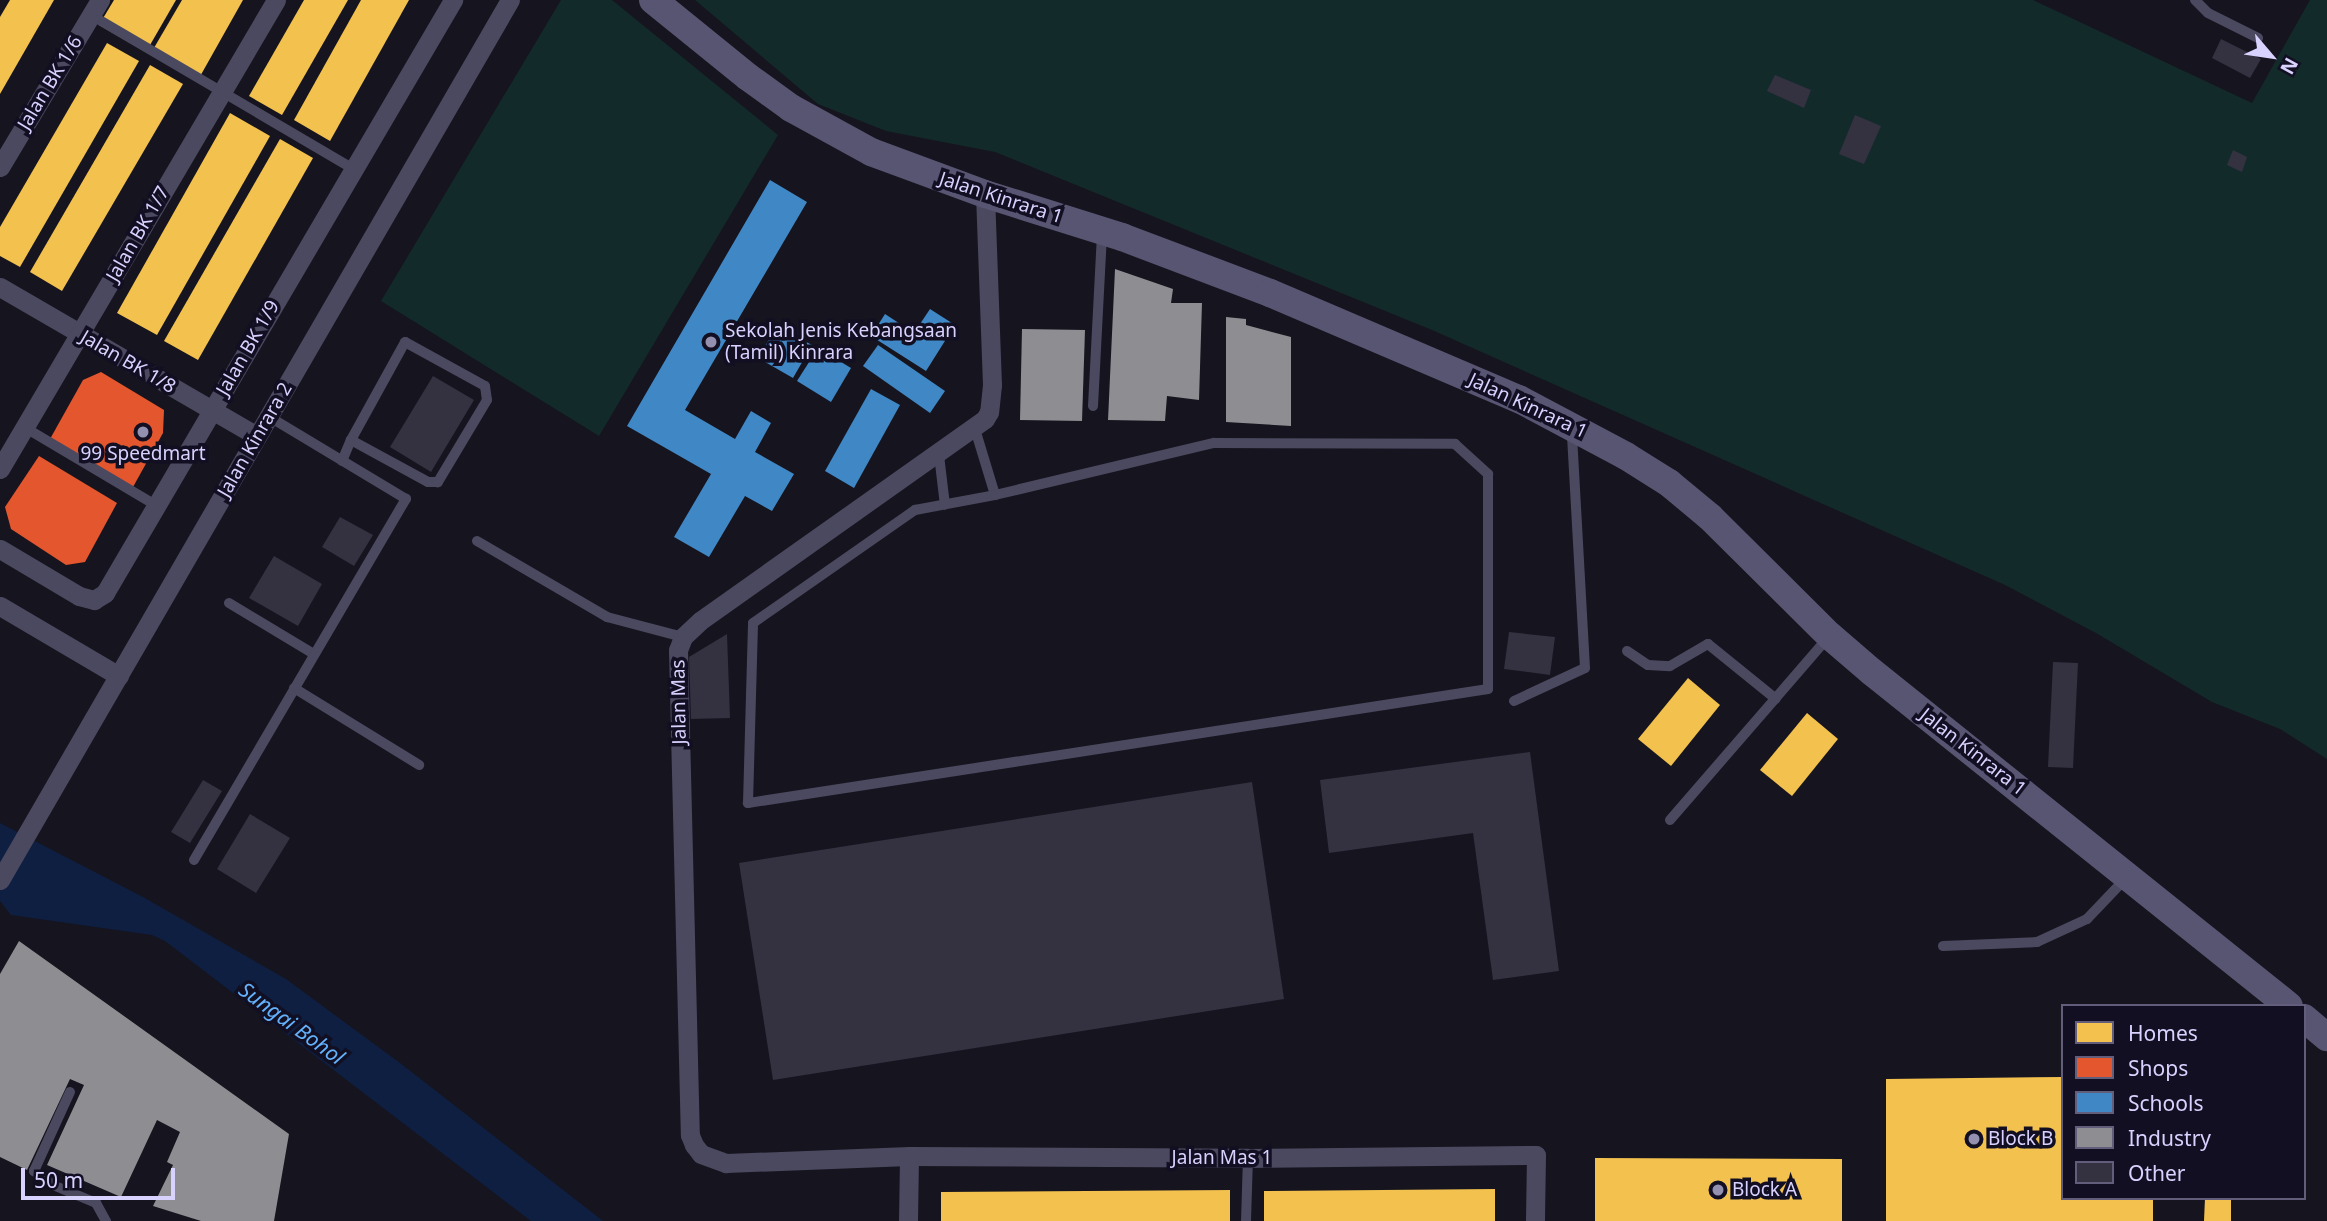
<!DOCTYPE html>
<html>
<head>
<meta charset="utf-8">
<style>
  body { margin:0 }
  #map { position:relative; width:2327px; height:1221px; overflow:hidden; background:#16141e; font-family:"Noto Sans",sans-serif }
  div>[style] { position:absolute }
  .green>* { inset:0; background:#132a2a }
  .water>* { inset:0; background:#0e1f41 }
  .homes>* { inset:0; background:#f2c14e }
  .shops>* { inset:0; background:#e4572e }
  .schools>* { inset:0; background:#3f88c5 }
  .industry>* { inset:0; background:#8d8d92 }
  .building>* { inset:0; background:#343141 }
  .lane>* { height:10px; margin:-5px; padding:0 5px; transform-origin:5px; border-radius:5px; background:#4a495f }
  .street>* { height:19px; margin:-9.5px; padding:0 9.5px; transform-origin:9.5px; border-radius:9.5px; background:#4a495f }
  .secondary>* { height:28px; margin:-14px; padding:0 14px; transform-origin:14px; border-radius:14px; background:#575572 }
  .dots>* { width:19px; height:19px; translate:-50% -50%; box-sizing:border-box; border:4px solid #120f23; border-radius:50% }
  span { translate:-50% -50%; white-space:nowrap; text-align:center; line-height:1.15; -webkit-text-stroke:7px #120f23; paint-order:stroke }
  .street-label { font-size:19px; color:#d8d2fe }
  .poi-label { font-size:19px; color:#d8d2fe }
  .left { translate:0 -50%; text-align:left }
  .water-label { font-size:21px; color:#63b2fb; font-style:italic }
  .legend { position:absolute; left:2061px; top:1004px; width:245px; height:196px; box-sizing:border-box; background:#120f23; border:2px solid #615d7b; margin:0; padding:9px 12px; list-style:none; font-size:21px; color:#d8d2fe }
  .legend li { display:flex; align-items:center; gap:14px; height:35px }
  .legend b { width:35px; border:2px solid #615d7b }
  .north { position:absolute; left:2236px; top:21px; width:70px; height:70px; -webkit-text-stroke:5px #120f23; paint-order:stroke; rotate:119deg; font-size:19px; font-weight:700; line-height:28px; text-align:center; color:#d8d2fe }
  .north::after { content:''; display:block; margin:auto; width:24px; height:32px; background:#d8d2fe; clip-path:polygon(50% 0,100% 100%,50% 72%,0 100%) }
  .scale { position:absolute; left:21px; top:1168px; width:154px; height:32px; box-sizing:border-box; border:4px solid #d8d2fe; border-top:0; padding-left:9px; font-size:21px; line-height:24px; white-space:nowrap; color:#d8d2fe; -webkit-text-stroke:5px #120f23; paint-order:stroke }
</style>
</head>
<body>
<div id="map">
  <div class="green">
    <div style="clip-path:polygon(561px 0,612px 0,778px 135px,599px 436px,381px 301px)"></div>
    <div style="clip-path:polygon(695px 0,2033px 0,2252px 103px,2310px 0,2327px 0,2327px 759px,2280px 729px,2212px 702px,2096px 633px,2005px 585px,1432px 330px,995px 152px,886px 131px,818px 104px)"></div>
  </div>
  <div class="water">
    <div style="clip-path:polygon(0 823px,143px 897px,286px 979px,400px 1063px,603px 1221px,531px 1221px,165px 941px,152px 935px,11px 915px,0 901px)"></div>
  </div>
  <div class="homes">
    <div style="clip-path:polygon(10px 0,54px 0,0 94px,0 17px)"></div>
    <div style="clip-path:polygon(114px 0,176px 0,146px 52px,99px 25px)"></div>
    <div style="clip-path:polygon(182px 0,243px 0,198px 80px,151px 53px)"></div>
    <div style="clip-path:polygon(304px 0,348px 0,282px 115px,249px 96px)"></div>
    <div style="clip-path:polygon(361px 0,409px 0,330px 141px,294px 120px)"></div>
    <div style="clip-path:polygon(107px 43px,139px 61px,20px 267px,0 256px,0 227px)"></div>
    <div style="clip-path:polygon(150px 65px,183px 84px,62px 291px,30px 272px)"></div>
    <div style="clip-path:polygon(230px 113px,270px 136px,157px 335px,117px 313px)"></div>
    <div style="clip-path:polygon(280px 139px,313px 158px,198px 360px,164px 341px)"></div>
    <div style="clip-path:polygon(1688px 678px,1720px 705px,1671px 766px,1638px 739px)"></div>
    <div style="clip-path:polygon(1807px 713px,1838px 739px,1792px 796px,1760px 770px)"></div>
    <div style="clip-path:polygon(2063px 1077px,2063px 1198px,2153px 1198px,2153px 1221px,1886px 1221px,1886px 1079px)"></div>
    <div style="clip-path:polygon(1595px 1158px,1842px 1159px,1842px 1221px,1595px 1221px)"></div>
    <div style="clip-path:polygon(1495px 1189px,1495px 1221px,1264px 1221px,1264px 1191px)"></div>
    <div style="clip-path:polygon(1230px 1190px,1230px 1221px,941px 1221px,941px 1192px)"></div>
    <div style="clip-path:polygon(2205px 1198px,2231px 1198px,2231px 1221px,2204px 1221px)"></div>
  </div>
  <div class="shops">
    <div style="clip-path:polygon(101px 372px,164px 410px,163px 433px,133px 487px,50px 439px,83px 380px)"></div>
    <div style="clip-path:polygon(39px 456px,117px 503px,85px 562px,66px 565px,11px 529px,5px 507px)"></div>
  </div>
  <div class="schools">
    <div style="clip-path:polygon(770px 180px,807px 202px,685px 410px,735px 439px,751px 411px,771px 423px,755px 452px,794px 474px,772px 511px,745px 496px,709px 557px,674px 537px,711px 474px,627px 426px)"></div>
    <div style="clip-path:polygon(930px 309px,955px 325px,926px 371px,871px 336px,885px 314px,914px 333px)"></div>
    <div style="clip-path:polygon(777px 326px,812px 345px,793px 378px,758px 358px)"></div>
    <div style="clip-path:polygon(878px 345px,945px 391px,930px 413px,863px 366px)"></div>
    <div style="clip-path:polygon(818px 348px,851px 368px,831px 402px,797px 381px)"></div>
    <div style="clip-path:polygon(871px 389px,900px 405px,854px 488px,825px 471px)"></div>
  </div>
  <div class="industry">
    <div style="clip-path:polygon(1115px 269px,1173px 289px,1171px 303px,1202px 303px,1199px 400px,1167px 396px,1165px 421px,1108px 420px)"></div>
    <div style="clip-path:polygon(1226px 317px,1246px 319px,1246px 325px,1291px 337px,1291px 426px,1226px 422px)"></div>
    <div style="clip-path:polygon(1022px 329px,1085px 330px,1082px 421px,1020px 420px)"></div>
    <div style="clip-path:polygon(19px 941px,289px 1134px,274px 1221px,201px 1221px,153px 1206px,173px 1165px,167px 1162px,180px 1132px,157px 1120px,121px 1197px,47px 1165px,84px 1085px,70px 1079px,27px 1170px,0 1157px,0 974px)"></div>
  </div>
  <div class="building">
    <div style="clip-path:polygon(2221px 39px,2261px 59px,2250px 78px,2212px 58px)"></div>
    <div style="clip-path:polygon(1775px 75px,1811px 90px,1804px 108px,1767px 91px)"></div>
    <div style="clip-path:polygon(1855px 115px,1881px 126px,1864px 164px,1839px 154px)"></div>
    <div style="clip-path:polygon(2233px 150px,2247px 157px,2242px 172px,2227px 165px)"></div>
    <div style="clip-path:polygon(433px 376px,474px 400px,431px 472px,390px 447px)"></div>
    <div style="clip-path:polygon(340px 517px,373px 535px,354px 566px,322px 547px)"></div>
    <div style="clip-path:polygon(274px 556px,322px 584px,298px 626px,249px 598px)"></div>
    <div style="clip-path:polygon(1509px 632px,1555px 637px,1550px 675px,1504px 669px)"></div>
    <div style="clip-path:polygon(727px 634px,730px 718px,691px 719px,689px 657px)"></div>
    <div style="clip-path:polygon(2053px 662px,2078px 663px,2073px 768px,2048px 767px)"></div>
    <div style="clip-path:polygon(1530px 752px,1559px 971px,1493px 980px,1473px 833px,1329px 853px,1320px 780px)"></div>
    <div style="clip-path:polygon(203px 780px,222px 791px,190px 843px,171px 832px)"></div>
    <div style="clip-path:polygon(1252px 782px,1284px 999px,773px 1080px,739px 863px)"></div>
    <div style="clip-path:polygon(250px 814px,290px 838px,256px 893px,217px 869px)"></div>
  </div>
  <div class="lane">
    <div style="left:2195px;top:0;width:18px;rotate:45deg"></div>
    <div style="left:2208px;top:13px;width:56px;rotate:26.6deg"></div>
    <div style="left:91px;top:15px;width:305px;rotate:30.4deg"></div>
    <div style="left:1093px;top:406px;width:171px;rotate:-87deg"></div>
    <div style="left:24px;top:427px;width:155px;rotate:30.7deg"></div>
    <div style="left:975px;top:429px;width:69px;rotate:73.1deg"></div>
    <div style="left:1214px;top:443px;width:241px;rotate:0.2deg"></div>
    <div style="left:1455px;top:444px;width:45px;rotate:42.3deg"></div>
    <div style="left:1488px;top:474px;width:215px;rotate:90deg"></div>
    <div style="left:1488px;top:689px;width:749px;rotate:171.24deg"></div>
    <div style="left:748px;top:803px;width:180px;rotate:-88.4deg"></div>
    <div style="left:753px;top:623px;width:198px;rotate:-34.9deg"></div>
    <div style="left:915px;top:510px;width:81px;rotate:-10.6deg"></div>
    <div style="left:995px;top:495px;width:225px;rotate:-13.4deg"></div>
    <div style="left:939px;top:455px;width:50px;rotate:83.2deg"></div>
    <div style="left:342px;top:461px;width:23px;rotate:-67deg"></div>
    <div style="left:351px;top:440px;width:112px;rotate:-61.1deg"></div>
    <div style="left:405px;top:342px;width:91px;rotate:28.8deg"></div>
    <div style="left:485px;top:386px;width:14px;rotate:82deg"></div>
    <div style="left:487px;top:400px;width:96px;rotate:120.9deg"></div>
    <div style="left:438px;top:482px;width:10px;rotate:180deg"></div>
    <div style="left:428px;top:482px;width:88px;rotate:-151.4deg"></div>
    <div style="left:477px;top:541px;width:151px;rotate:30.3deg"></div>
    <div style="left:607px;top:617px;width:79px;rotate:14.7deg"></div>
    <div style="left:229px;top:603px;width:99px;rotate:31deg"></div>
    <div style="left:1627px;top:651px;width:25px;rotate:34deg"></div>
    <div style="left:1648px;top:665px;width:22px;rotate:3deg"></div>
    <div style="left:1670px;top:666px;width:44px;rotate:-30.1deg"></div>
    <div style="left:1708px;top:644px;width:87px;rotate:39deg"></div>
    <div style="left:294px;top:688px;width:147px;rotate:31.6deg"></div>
    <div style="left:1514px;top:701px;width:78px;rotate:-24.9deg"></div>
    <div style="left:1585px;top:668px;width:236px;rotate:-93.2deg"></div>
    <div style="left:1670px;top:820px;width:240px;rotate:-49.1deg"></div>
    <div style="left:194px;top:860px;width:419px;rotate:-59.6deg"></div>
    <div style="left:406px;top:499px;width:161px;rotate:-149deg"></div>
    <div style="left:1943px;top:946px;width:94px;rotate:-2.4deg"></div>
    <div style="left:2037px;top:942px;width:55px;rotate:-24.7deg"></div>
    <div style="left:2087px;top:919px;width:57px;rotate:-46.4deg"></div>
    <div style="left:70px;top:1092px;width:87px;rotate:114.5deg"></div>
    <div style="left:34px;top:1171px;width:24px;rotate:36deg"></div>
    <div style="left:53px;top:1185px;width:47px;rotate:22.7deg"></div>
    <div style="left:96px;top:1203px;width:21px;rotate:61deg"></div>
    <div style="left:1246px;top:1221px;width:63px;rotate:-88.2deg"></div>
  </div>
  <div class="street">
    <div style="left:0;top:167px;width:195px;rotate:-59.1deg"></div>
    <div style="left:985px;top:194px;width:191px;rotate:87.9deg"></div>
    <div style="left:992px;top:385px;width:27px;rotate:96deg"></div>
    <div style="left:989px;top:412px;width:8px;rotate:120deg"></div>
    <div style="left:985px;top:419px;width:349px;rotate:144.7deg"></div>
    <div style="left:700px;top:621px;width:23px;rotate:137deg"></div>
    <div style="left:683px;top:637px;width:14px;rotate:111deg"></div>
    <div style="left:678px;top:650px;width:485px;rotate:88.6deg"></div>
    <div style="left:690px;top:1135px;width:11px;rotate:68deg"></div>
    <div style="left:694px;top:1145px;width:11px;rotate:52deg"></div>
    <div style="left:701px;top:1154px;width:27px;rotate:20deg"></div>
    <div style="left:726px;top:1163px;width:183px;rotate:-2.2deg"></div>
    <div style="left:909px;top:1156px;width:339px;rotate:0.3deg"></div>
    <div style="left:1248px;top:1158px;width:288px;rotate:-0.6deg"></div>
    <div style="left:1536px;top:1155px;width:66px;rotate:90.9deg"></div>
    <div style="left:0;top:287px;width:297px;rotate:30.1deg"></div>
    <div style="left:0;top:469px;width:544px;rotate:-59.52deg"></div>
    <div style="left:0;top:549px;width:92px;rotate:30.7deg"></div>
    <div style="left:79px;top:596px;width:16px;rotate:15deg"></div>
    <div style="left:94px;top:600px;width:13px;rotate:-32deg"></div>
    <div style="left:105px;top:593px;width:688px;rotate:-59.59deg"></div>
    <div style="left:0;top:606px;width:138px;rotate:30.5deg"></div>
    <div style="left:0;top:880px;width:1017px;rotate:-59.91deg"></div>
    <div style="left:908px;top:1221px;width:65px;rotate:-89.1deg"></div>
  </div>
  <div class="secondary">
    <div style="left:653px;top:0;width:122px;rotate:39deg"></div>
    <div style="left:748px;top:77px;width:53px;rotate:35.8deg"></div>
    <div style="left:791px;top:108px;width:91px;rotate:28.8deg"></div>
    <div style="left:871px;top:152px;width:121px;rotate:20.2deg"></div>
    <div style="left:985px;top:194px;width:144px;rotate:17.4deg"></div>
    <div style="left:1122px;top:237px;width:158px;rotate:20.7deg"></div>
    <div style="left:1270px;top:293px;width:271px;rotate:23.1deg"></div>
    <div style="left:1519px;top:399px;width:121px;rotate:28deg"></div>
    <div style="left:1626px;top:456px;width:51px;rotate:32.1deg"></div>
    <div style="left:1669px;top:483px;width:53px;rotate:39.7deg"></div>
    <div style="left:1710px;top:517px;width:169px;rotate:44.8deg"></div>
    <div style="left:1830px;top:636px;width:55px;rotate:40.6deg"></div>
    <div style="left:1872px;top:672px;width:534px;rotate:38.69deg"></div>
    <div style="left:2304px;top:1018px;width:30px;rotate:40deg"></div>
  </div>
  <div class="dots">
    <div style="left:711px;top:342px;background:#9490b0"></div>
    <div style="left:143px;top:432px;background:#9490b0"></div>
    <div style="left:1974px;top:1139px;background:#9490b0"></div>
    <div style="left:1718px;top:1190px;background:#9490b0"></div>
  </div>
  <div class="street-label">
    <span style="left:50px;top:83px;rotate:-59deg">Jalan BK 1/6</span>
    <span style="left:1001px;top:198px;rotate:18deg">Jalan Kinrara 1</span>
    <span style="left:138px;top:234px;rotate:-60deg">Jalan BK 1/7</span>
    <span style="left:248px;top:348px;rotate:-60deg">Jalan BK 1/9</span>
    <span style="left:128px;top:362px;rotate:30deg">Jalan BK 1/8</span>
    <span style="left:1528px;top:406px;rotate:25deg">Jalan Kinrara 1</span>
    <span style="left:255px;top:440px;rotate:-60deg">Jalan Kinrara 2</span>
    <span style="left:679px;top:702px;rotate:-91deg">Jalan Mas</span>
    <span style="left:1973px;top:752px;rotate:38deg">Jalan Kinrara 1</span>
    <span style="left:1222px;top:1158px">Jalan Mas 1</span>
  </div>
  <div class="poi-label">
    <span class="left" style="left:725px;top:342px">Sekolah Jenis Kebangsaan<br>(Tamil) Kinrara</span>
    <span style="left:143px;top:454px">99 Speedmart</span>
    <span class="left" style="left:1988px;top:1139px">Block B</span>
    <span class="left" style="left:1732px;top:1190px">Block A</span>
  </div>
  <div class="water-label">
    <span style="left:292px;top:1023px;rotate:36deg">Sungai Bohol</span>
  </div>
  <ul class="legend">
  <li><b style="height:19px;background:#f2c14e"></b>Homes</li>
  <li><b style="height:19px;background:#e4572e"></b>Shops</li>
  <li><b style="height:19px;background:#3f88c5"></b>Schools</li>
  <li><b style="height:19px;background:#8d8d92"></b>Industry</li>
  <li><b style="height:19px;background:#343141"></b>Other</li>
  </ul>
  <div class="north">N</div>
  <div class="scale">50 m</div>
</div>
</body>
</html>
